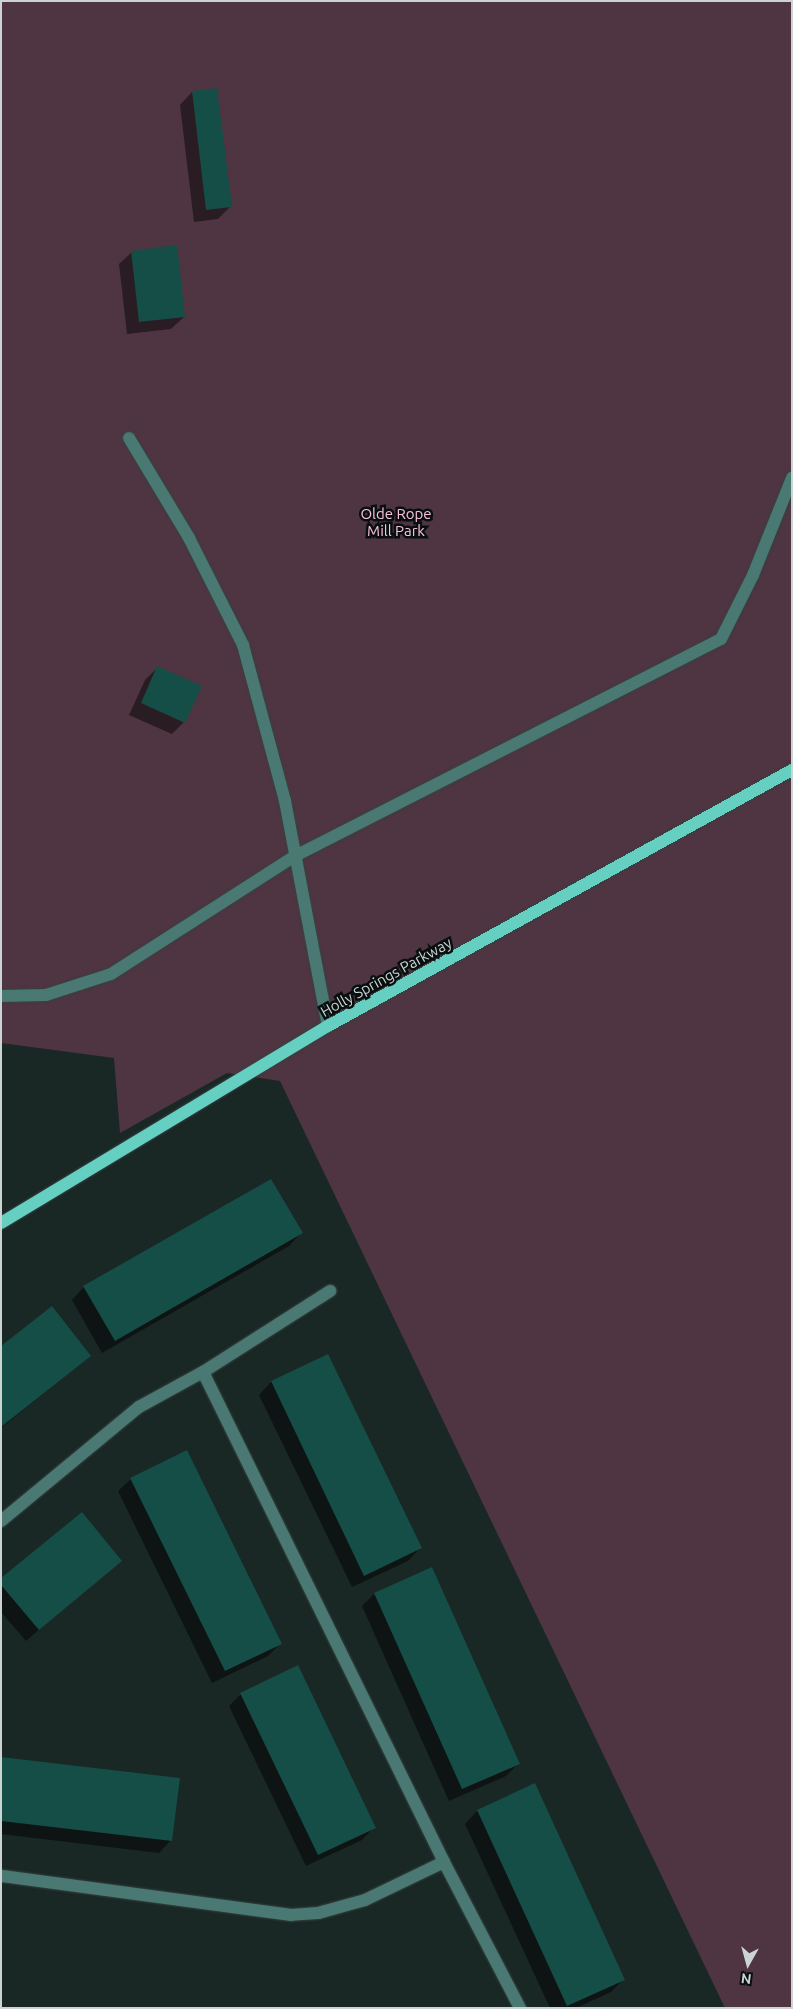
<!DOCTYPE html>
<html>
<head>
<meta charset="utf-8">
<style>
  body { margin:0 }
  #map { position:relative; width:793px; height:2009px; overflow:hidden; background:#192725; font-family:Ubuntu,sans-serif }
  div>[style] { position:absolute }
  .green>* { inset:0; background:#4e3541 }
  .shadow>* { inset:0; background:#0007 }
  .building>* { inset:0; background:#154d47 }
  .roads { filter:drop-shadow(0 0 1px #354341) drop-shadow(0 0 1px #354341) }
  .minor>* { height:12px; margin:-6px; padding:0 6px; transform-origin:6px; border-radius:6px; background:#497972 }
  .major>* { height:12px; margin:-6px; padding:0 6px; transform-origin:6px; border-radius:6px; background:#65cfc2 }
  span { translate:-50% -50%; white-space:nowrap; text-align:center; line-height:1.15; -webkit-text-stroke:5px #080f0e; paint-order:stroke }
  .park-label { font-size:15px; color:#f9c2db }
  .street-label { font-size:15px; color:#cbd4d2 }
  .frame { position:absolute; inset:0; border:2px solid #cbd4d2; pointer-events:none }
  .north { position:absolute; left:723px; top:1939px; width:50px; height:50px; -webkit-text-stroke:4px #080f0e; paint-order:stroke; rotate:187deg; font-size:14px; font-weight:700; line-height:20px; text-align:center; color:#cbd4d2 }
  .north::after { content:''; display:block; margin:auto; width:18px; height:22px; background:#cbd4d2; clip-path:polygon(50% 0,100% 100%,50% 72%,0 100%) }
</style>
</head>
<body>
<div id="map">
  <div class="green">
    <div style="clip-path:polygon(1px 1px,792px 1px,792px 2008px,725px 2008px,280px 1081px,227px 1073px,120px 1133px,114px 1058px,1px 1043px)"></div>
  </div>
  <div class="shadow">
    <div style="clip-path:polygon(192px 92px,230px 207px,218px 219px,194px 222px,180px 105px)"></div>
    <div style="clip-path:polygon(132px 252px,184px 317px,171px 329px,127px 334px,119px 264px)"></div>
    <div style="clip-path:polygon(158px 667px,184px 722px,172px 734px,129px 715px,145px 680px)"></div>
    <div style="clip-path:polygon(301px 1233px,289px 1246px,102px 1353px,72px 1300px,84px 1287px)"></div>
    <div style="clip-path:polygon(1px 1348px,90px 1356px,1px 1428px)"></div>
    <div style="clip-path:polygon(328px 1356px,420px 1548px,408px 1561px,352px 1587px,259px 1395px,271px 1382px)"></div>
    <div style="clip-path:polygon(131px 1479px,281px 1643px,268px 1656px,212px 1683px,118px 1491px)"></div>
    <div style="clip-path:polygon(120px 1560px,26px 1641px,1px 1612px,1px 1580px)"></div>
    <div style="clip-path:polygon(374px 1594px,519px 1763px,506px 1776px,449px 1801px,362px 1606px)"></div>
    <div style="clip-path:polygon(241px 1694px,374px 1827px,362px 1840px,306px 1866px,229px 1706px)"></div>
    <div style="clip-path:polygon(1px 1758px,171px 1840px,159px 1853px,1px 1834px)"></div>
    <div style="clip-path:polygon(534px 1785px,623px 1980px,611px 1992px,576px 2008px,550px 2008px,465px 1824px,477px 1811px)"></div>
  </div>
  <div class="building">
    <div style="clip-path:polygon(217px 88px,232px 207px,206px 210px,192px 91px)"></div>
    <div style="clip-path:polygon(177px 245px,185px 317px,139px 322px,131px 251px)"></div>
    <div style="clip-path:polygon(157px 666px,202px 686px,185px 723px,141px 703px)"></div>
    <div style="clip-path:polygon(271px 1179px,303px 1233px,115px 1341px,83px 1286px)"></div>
    <div style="clip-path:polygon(52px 1306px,91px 1356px,1px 1427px,1px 1346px)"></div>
    <div style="clip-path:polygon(328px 1354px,422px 1548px,364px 1576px,271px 1381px)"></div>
    <div style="clip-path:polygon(187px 1450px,282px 1644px,225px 1671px,130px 1478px)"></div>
    <div style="clip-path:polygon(82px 1512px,122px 1561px,39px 1630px,1px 1585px,1px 1578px)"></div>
    <div style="clip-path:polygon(432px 1567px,520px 1764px,462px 1789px,374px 1593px)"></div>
    <div style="clip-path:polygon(298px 1665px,376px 1828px,318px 1855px,240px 1693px)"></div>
    <div style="clip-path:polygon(1px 1757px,180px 1778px,172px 1841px,1px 1821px)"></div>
    <div style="clip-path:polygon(535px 1783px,625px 1980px,567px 2006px,477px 1810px)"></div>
  </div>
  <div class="roads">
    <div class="minor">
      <div style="left:129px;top:438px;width:117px;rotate:59deg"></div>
      <div style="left:189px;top:538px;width:120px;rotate:63.2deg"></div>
      <div style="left:243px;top:645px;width:162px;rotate:74.9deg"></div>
      <div style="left:285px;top:801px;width:229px;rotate:79.2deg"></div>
      <div style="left:1px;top:996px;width:45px;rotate:-1.3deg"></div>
      <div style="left:46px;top:995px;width:68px;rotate:-17.9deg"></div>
      <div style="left:111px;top:974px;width:219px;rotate:-32.7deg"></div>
      <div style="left:295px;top:856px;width:478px;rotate:-27deg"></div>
      <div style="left:721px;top:639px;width:72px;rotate:-63.4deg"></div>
      <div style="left:753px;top:575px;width:105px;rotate:-68.1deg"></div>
      <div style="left:203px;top:1372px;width:151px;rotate:-32.5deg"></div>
      <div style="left:1px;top:1521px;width:179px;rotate:-39.6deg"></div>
      <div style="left:139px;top:1407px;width:73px;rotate:-28.7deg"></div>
      <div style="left:203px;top:1372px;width:546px;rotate:63.81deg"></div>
      <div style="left:444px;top:1862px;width:88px;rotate:154.3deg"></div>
      <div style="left:365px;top:1900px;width:49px;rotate:164.5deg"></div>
      <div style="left:318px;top:1913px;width:27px;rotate:176deg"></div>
      <div style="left:291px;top:1915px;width:293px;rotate:-172.3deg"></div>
      <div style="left:444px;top:1862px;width:165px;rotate:62.5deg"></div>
    </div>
    <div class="major">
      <div style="left:1px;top:1223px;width:382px;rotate:-31.1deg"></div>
      <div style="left:328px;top:1026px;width:530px;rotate:-28.89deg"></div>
    </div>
  </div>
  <div class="park-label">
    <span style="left:396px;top:522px">Olde Rope<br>Mill Park</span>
  </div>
  <div class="street-label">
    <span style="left:386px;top:977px;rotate:-29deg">Holly Springs Parkway</span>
  </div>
  <div class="frame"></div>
  <div class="north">N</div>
</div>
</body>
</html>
